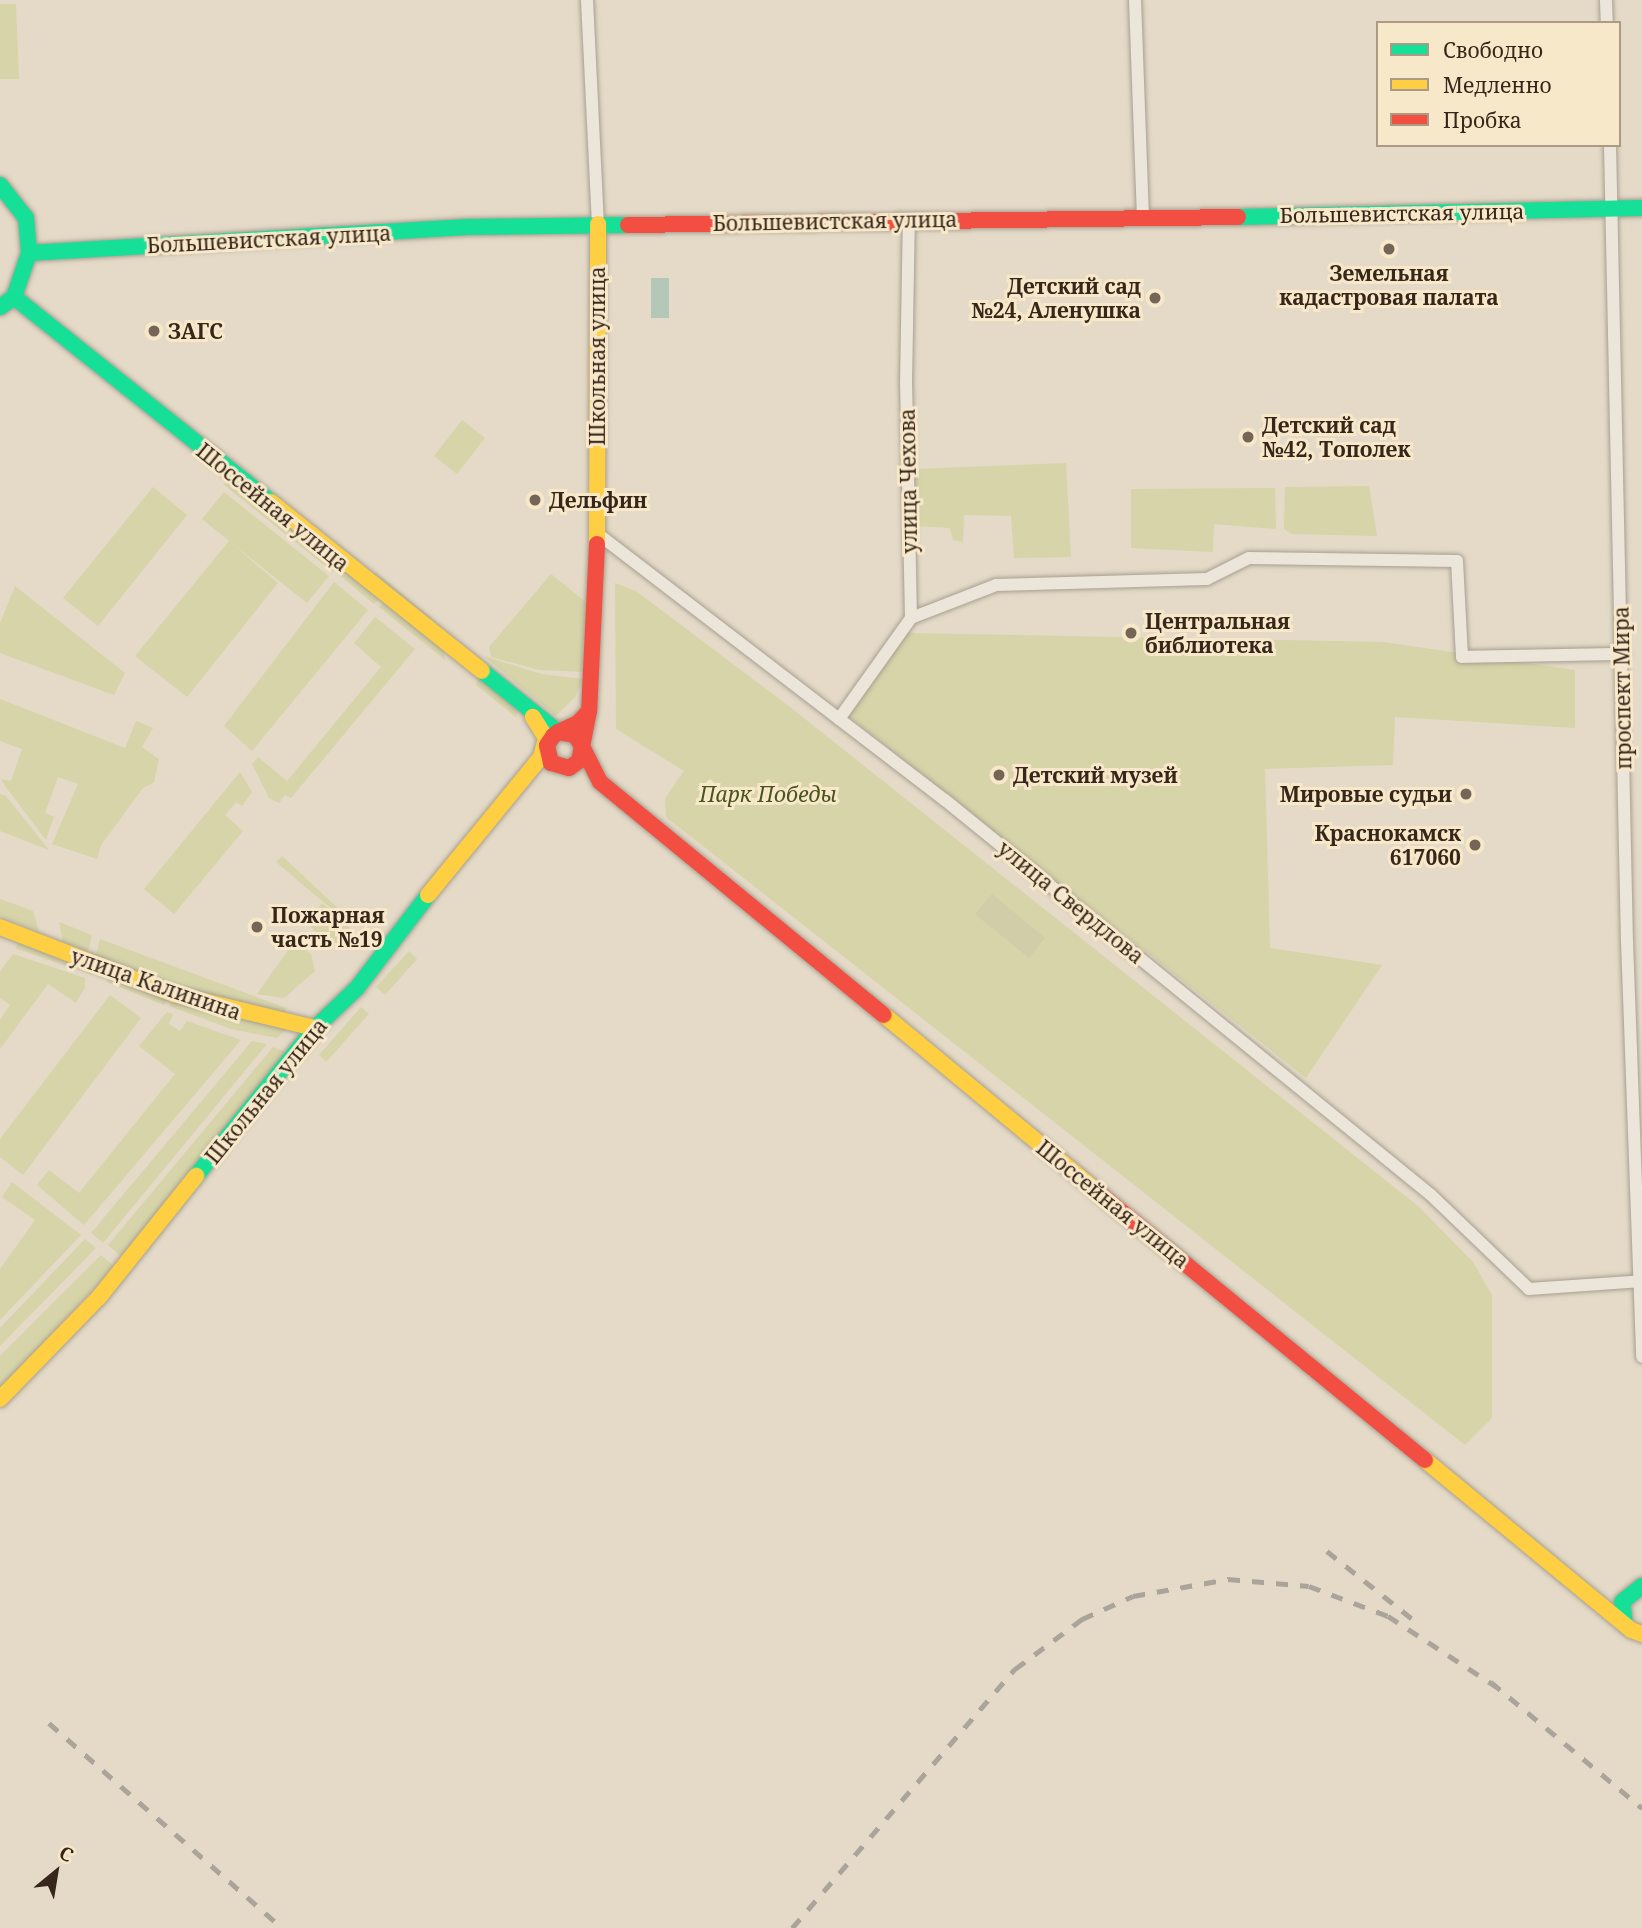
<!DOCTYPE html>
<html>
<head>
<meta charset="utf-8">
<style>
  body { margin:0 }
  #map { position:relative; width:1642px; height:1928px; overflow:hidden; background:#e4dac7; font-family:"Noto Serif",serif }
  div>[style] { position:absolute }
  .green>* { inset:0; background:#d6d4a8 }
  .cemetery>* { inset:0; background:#d0cda8 }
  .water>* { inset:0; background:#b4c8ba }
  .roads { filter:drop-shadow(0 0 2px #a89f91) drop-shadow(0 0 2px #a89f91) }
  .street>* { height:12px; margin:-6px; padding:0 6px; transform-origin:6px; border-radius:6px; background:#ece5da }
  .fast>* { height:16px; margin:-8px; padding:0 8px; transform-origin:8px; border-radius:8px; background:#16e098 }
  .slow>* { height:16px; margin:-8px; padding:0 8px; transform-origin:8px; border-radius:8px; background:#ffcf43 }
  .jam>* { height:16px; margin:-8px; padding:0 8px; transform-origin:8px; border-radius:8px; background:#f24e42 }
  .rail>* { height:4.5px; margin-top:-2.25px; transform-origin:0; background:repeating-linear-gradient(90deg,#aaa49b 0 12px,transparent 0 24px) }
  .dots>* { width:19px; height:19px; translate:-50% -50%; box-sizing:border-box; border:4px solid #f8e8ca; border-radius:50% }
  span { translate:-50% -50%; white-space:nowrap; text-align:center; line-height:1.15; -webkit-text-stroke:6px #f8e8ca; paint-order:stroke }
  .street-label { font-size:21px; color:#37261a }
  .poi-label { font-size:21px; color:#37261a; font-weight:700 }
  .right { translate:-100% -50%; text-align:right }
  .left { translate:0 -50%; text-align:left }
  .park-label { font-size:21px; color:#4a551e; font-style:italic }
  .legend { position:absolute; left:1376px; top:21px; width:245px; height:126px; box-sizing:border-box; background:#f8e8ca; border:2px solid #ab9a84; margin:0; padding:9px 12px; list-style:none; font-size:21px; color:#37261a }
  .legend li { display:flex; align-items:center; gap:14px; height:35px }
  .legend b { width:35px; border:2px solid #ab9a84 }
  .north { position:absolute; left:21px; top:1837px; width:70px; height:70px; -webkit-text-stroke:5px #f8e8ca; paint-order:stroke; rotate:30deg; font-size:19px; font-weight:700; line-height:28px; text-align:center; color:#37261a }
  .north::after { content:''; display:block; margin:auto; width:24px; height:32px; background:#37261a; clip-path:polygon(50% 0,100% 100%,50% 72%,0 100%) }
</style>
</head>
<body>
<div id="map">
  <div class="green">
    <div style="clip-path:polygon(0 4px,16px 4px,19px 79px,0 79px)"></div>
    <div style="clip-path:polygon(462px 420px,485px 438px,457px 474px,434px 456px)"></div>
    <div style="clip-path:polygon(1066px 463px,1071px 557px,1014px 558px,1011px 516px,964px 515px,963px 542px,953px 540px,950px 528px,916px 526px,915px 469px)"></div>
    <div style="clip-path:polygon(229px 478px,339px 564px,333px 572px,224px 485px)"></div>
    <div style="clip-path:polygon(1369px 486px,1377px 536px,1292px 534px,1284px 529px,1285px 487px)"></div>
    <div style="clip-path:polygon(153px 487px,187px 515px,98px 626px,63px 598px)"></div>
    <div style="clip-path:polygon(1275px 488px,1276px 529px,1214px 524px,1213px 552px,1131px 548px,1131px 489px)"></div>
    <div style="clip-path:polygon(224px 492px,329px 576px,307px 603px,230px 542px,278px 583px,187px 697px,135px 656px,229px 541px,202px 519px)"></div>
    <div style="clip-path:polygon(344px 569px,380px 598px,374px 604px,339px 575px)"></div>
    <div style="clip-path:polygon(376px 572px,432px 618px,422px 620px,371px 578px)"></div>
    <div style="clip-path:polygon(551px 574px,592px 607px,585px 672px,539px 670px,491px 657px,489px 647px)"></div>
    <div style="clip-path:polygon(334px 582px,368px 610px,252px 751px,224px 726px)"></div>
    <div style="clip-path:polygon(615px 583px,636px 591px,790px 707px,1418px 1206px,1473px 1262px,1492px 1295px,1492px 1418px,1465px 1445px,666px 817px,665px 798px,684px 771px,616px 729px)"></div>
    <div style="clip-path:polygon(15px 586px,125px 673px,114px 695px,0 653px,0 623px)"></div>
    <div style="clip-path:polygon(384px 602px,444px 650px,445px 660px,379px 607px)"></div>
    <div style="clip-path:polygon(375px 617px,415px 649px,291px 798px,285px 795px,279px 803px,269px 798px,252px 764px,258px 757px,287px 781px,381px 667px,354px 643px)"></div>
    <div style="clip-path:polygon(906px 633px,1383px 642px,1575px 670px,1575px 728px,1395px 717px,1393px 765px,1265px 769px,1270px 948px,1382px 965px,1306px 1078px,847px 715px)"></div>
    <div style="clip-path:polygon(484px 656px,541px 674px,583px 679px,575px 697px,556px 716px)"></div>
    <div style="clip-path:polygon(478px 677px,518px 710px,516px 717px,476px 685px)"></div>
    <div style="clip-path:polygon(0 699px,125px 748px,136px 721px,153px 728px,142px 747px,159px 759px,154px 782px,143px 788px,101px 845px,97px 859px,52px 844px,78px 784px,58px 777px,45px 813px,54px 817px,46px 840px,5px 786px,1px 779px,11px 781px,22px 749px,0 741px)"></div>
    <div style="clip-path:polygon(240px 772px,252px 792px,242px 806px,236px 802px,225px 815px,243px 831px,174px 914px,144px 889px)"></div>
    <div style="clip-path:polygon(0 794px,6px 796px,49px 850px,0 831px)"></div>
    <div style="clip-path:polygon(282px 856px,342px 912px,340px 916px,276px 862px)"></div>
    <div style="clip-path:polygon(0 899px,33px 911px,39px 931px,0 916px)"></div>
    <div style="clip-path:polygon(322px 903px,350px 928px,334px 946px,323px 941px,307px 922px)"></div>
    <div style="clip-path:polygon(59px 922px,92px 935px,88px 952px,63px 942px)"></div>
    <div style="clip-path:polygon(23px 938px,92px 966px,92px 975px,15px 948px)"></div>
    <div style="clip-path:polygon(100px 939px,286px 1008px,285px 1013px,188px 992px,140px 974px,96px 955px)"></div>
    <div style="clip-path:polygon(294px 942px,311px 954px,315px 971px,284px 998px,257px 994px)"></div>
    <div style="clip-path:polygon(409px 951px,417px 959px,385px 995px,376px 987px)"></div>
    <div style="clip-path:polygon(13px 954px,85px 978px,85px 987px,76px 1003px,48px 984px,0 1049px,0 1020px,10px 1005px,0 998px,0 971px)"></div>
    <div style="clip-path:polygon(113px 975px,171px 996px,164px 1005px,107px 982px)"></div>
    <div style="clip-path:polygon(110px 995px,141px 1018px,23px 1175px,0 1157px,0 1139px)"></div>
    <div style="clip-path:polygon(175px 999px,288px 1028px,277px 1038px,231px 1029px,169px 1006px)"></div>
    <div style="clip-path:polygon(361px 1007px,369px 1014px,326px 1062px,319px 1055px)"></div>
    <div style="clip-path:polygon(167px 1012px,173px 1014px,169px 1024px,180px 1031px,187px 1021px,241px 1040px,84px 1225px,37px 1185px,49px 1170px,79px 1193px,175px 1074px,139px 1046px)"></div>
    <div style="clip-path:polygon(252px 1041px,267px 1044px,103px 1243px,91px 1233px)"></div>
    <div style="clip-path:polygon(273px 1047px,290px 1053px,124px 1259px,108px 1245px)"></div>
    <div style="clip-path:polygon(12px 1182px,81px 1235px,0 1320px,0 1269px,35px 1220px,2px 1197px)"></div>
    <div style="clip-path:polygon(85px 1239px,96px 1248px,0 1346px,0 1328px)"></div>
    <div style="clip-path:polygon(101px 1255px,115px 1267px,0 1388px,0 1356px)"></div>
  </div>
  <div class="cemetery">
    <div style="clip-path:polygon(992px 894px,1045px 938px,1029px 958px,975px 914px)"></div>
  </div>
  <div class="water">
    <div style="clip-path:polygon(651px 278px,669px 278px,669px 318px,651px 318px)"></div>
  </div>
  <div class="roads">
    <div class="street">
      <div style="left:587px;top:0;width:224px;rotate:87.2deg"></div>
      <div style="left:1135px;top:0;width:215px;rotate:87.9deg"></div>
      <div style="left:1606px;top:0;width:23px;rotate:88deg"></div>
      <div style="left:1610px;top:145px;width:796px;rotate:88.78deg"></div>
      <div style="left:1627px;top:941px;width:416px;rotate:87.9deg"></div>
      <div style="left:598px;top:534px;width:437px;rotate:37.5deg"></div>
      <div style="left:945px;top:800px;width:626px;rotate:39.1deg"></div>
      <div style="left:1431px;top:1195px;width:136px;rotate:43.8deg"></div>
      <div style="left:1529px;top:1289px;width:113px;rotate:-4deg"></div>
      <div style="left:911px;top:618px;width:91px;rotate:-21.2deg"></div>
      <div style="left:996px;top:585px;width:211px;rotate:-1.6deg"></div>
      <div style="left:1207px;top:579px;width:47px;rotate:-26.6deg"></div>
      <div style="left:1249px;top:558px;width:208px;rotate:0.8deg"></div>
      <div style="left:1457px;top:561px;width:96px;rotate:87deg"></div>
      <div style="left:1462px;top:657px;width:161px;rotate:-1.1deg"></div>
      <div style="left:839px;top:719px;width:124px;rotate:-54.5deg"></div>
      <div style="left:911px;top:618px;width:234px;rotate:-91.2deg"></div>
      <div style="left:906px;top:384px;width:164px;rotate:-89deg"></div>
    </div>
    <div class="fast">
      <div style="left:0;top:185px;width:42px;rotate:51.8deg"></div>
      <div style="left:26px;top:218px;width:35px;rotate:85deg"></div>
      <div style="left:29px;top:253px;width:46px;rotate:108.8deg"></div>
      <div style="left:14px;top:297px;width:17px;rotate:144deg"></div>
      <div style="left:1238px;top:217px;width:404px;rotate:-1.3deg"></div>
      <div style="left:29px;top:253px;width:439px;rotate:-3.4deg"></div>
      <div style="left:467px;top:227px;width:161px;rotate:-0.7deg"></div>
      <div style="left:14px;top:297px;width:329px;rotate:38.6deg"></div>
      <div style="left:482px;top:671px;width:97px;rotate:38.8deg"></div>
      <div style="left:196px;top:1176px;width:190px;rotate:-51.2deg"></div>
      <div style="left:315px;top:1028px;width:58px;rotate:-43.6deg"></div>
      <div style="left:357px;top:988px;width:117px;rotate:-52.6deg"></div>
      <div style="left:1625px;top:1625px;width:23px;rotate:-97deg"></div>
      <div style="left:1622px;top:1602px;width:26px;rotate:-39deg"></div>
    </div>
    <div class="slow">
      <div style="left:271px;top:502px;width:270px;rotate:38.7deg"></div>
      <div style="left:597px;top:544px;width:320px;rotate:-89.8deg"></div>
      <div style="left:428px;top:895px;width:178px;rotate:-50.7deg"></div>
      <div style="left:541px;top:757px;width:20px;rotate:-75deg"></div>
      <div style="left:546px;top:738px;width:25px;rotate:-122deg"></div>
      <div style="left:0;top:927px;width:186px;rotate:21.1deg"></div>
      <div style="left:174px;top:994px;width:145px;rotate:13.6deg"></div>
      <div style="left:884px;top:1015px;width:281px;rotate:39.6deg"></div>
      <div style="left:0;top:1399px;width:144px;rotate:-45.8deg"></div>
      <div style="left:100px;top:1296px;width:154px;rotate:-51.3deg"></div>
      <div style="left:1425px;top:1460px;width:267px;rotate:39.5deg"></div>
      <div style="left:1631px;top:1630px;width:12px;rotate:20deg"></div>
    </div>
    <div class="jam">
      <div style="left:628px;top:225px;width:610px;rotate:-0.75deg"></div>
      <div style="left:597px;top:544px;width:167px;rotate:92.7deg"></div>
      <div style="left:589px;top:711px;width:36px;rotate:101deg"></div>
      <div style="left:582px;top:746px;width:40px;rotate:63.4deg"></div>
      <div style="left:600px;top:782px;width:367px;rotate:39.4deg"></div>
      <div style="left:558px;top:732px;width:17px;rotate:10deg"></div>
      <div style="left:575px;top:735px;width:13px;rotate:58deg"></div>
      <div style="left:582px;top:746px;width:15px;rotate:101deg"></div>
      <div style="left:579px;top:761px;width:12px;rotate:145deg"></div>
      <div style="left:569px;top:768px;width:19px;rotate:-164deg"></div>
      <div style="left:551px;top:763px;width:18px;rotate:-103deg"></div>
      <div style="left:547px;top:745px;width:11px;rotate:-56deg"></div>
      <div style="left:553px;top:736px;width:6px;rotate:-39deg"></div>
      <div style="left:558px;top:732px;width:22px;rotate:-24deg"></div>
      <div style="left:578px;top:723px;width:16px;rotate:-47deg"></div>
      <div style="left:1100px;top:1194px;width:420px;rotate:39.3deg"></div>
    </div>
  </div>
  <div class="rail">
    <div style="left:1327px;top:1551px;width:119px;rotate:38.5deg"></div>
    <div style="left:1491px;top:1682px;width:197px;rotate:39.8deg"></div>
    <div style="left:49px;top:1723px;width:310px;rotate:41.3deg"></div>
    <div style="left:792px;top:1928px;width:342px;rotate:-49.3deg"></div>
    <div style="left:1015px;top:1669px;width:84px;rotate:-36.7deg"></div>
    <div style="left:1082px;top:1619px;width:56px;rotate:-24.3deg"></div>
    <div style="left:1133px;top:1596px;width:97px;rotate:-10.1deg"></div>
    <div style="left:1228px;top:1579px;width:81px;rotate:4.9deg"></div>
    <div style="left:1309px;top:1586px;width:85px;rotate:20.8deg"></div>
    <div style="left:1388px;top:1616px;width:130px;rotate:33.1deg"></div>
  </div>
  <div class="dots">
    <div style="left:1389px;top:249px;background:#746557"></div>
    <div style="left:1155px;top:298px;background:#746557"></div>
    <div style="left:154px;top:331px;background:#746557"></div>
    <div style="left:1248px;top:437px;background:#746557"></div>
    <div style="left:535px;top:500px;background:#746557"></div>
    <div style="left:1131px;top:633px;background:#746557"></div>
    <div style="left:999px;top:775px;background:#746557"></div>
    <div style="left:1466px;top:794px;background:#746557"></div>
    <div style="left:1475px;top:845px;background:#746557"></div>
    <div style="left:257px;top:927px;background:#746557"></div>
  </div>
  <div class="street-label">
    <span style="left:1402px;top:213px;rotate:-1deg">Большевистская улица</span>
    <span style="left:835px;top:221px;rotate:-1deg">Большевистская улица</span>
    <span style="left:269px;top:239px;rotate:-3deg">Большевистская улица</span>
    <span style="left:597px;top:356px;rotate:-90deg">Школьная улица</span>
    <span style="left:908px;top:481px;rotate:-91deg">улица Чехова</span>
    <span style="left:273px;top:507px;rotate:39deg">Шоссейная улица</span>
    <span style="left:1622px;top:688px;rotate:-91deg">проспект Мира</span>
    <span style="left:1071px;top:902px;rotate:39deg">улица Свердлова</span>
    <span style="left:156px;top:984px;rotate:19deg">улица Калинина</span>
    <span style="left:266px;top:1091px;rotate:-51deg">Школьная улица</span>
    <span style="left:1113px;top:1204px;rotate:39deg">Шоссейная улица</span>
  </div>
  <div class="poi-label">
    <span style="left:1389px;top:285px">Земельная<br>кадастровая палата</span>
    <span class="right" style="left:1141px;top:298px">Детский сад<br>№24, Аленушка</span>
    <span class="left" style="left:168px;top:331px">ЗАГС</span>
    <span class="left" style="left:1262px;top:437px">Детский сад<br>№42, Тополек</span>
    <span class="left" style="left:549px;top:500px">Дельфин</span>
    <span class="left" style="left:1145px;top:633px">Центральная<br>библиотека</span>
    <span class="left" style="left:1013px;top:775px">Детский музей</span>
    <span class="right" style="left:1452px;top:794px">Мировые судьи</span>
    <span class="right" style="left:1461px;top:845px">Краснокамск<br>617060</span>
    <span class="left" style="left:271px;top:927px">Пожарная<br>часть №19</span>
  </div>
  <div class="park-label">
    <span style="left:768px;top:794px">Парк Победы</span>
  </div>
  <ul class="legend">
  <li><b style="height:9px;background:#16e098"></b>Свободно</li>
  <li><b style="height:9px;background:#ffcf43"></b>Медленно</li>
  <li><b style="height:9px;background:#f24e42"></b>Пробка</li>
  </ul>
  <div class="north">С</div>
</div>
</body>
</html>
